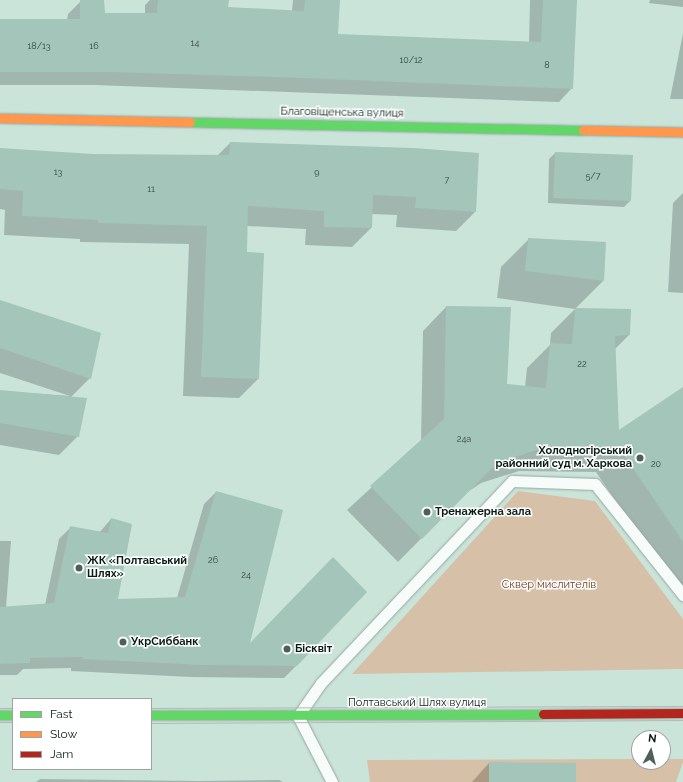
<!DOCTYPE html>
<html>
<head>
<meta charset="utf-8">
<style>
  body { margin:0 }
  #map { position:relative; width:683px; height:782px; overflow:hidden; background:#cae4da; font-family:Raleway,sans-serif }
  div>[style] { position:absolute }
  .green>* { inset:0; background:#d6c0a8 }
  .shadow>* { inset:0; background:#0003 }
  .building>* { inset:0; background:#a4c5b9 }
  .roads { filter:drop-shadow(0 0 1px #94a8a0) drop-shadow(0 0 1px #94a8a0) }
  .lane>* { height:11px; margin:-5.5px; padding:0 5.5px; transform-origin:5.5px; border-radius:5.5px; background:#f7fbf9 }
  .fast>* { height:9px; margin:-4.5px; padding:0 4.5px; transform-origin:4.5px; border-radius:4.5px; background:#63d668 }
  .slow>* { height:9px; margin:-4.5px; padding:0 4.5px; transform-origin:4.5px; border-radius:4.5px; background:#ff974d }
  .jam>* { height:9px; margin:-4.5px; padding:0 4.5px; transform-origin:4.5px; border-radius:4.5px; background:#b3261e }
  .tram>* { height:1px; margin:-0.5px; padding:0 0.5px; transform-origin:0.5px; border-radius:0.5px; background:#b4bab8 }
  .dots>* { width:11px; height:11px; translate:-50% -50%; box-sizing:border-box; border:2px solid #fff; border-radius:50% }
  span { translate:-50% -50%; white-space:nowrap; text-align:center; line-height:1.15; -webkit-text-stroke:3px #fff; paint-order:stroke }
  .number-label { font-size:9px; color:#30463e }
  .number-label span { -webkit-text-stroke-width:0 }
  .street-label { font-size:11px; color:#091b15 }
  .poi-label { font-size:11px; color:#091b15; font-weight:700 }
  .right { translate:-100% -50%; text-align:right }
  .left { translate:0 -50%; text-align:left }
  .park-label { font-size:11px; color:#713b1b }
  .legend { position:absolute; left:12px; top:698px; width:140px; height:72px; box-sizing:border-box; background:#fff; border:1px solid #9da4a1; margin:0; padding:5px 7px; list-style:none; font-size:12px; color:#091b15 }
  .legend li { display:flex; align-items:center; gap:8px; height:20px }
  .legend b { width:20px; border:1px solid #9da4a1 }
  .north { position:absolute; left:631px; top:730px; width:40px; height:40px; box-sizing:border-box; background:#fff; border:1px solid #9da4a1; border-radius:50%; rotate:7deg; font-size:11px; font-weight:700; line-height:16px; text-align:center; color:#091b15 }
  .north::after { content:''; display:block; margin:auto; width:14px; height:18px; background:#4d615a; clip-path:polygon(50% 0,100% 100%,50% 72%,0 100%) }
</style>
</head>
<body>
<div id="map">
  <div class="green">
    <div style="clip-path:polygon(518px 491px,595px 501px,683px 619px,683px 669px,352px 674px)"></div>
    <div style="clip-path:polygon(639px 759px,639px 762px,663px 762px,663px 759px,683px 759px,683px 762px,676px 782px,370px 782px,367px 760px)"></div>
  </div>
  <div class="shadow">
    <div style="clip-path:polygon(150px 0,228px 0,227px 8px,292px 11px,293px 0,339px 0,337px 35px,529px 43px,530px 0,576px 0,572px 88px,559px 102px,95px 85px,0 85px,0 20px,67px 20px,68px 14px,81px 1px,104px 14px,145px 14px,145px 5px)"></div>
    <div style="clip-path:polygon(650px 0,683px 0,683px 7px,649px 3px)"></div>
    <div style="clip-path:polygon(683px 33px,683px 99px,670px 99px)"></div>
    <div style="clip-path:polygon(230px 143px,475px 212px,456px 231px,396px 227px,397px 215px,371px 214px,371px 228px,352px 247px,305px 245px,306px 229px,247px 226px,246px 253px,263px 254px,258px 379px,239px 398px,183px 396px,189px 244px,80px 242px,80px 239px,4px 235px,5px 210px,0 209px,0 149px,93px 155px,217px 156px)"></div>
    <div style="clip-path:polygon(555px 153px,630px 201px,624px 207px,548px 203px,549px 159px)"></div>
    <div style="clip-path:polygon(683px 193px,683px 293px,668px 292px,673px 203px)"></div>
    <div style="clip-path:polygon(529px 239px,603px 281px,575px 309px,497px 298px,501px 267px)"></div>
    <div style="clip-path:polygon(0 301px,90px 378px,71px 397px,78px 436px,59px 455px,0 445px,0 391px,70px 396px,0 373px)"></div>
    <div style="clip-path:polygon(446px 307px,506px 385px,525px 387px,527px 368px,550px 345px,551px 333px,575px 309px,629px 335px,615px 349px,618px 432px,683px 388px,683px 599px,596px 472px,519px 471px,481px 483px,466px 493px,398px 562px,347px 510px,421px 442px,423px 331px)"></div>
    <div style="clip-path:polygon(216px 492px,248px 646px,297px 665px,284px 678px,191px 677px,71px 671px,71px 668px,23px 669px,17px 675px,0 675px,0 541px,11px 541px,6px 608px,45px 605px,59px 539px,71px 527px,99px 533px,111px 519px,117px 600px,177px 598px,204px 504px)"></div>
    <div style="clip-path:polygon(489px 763px,575px 782px,472px 782px)"></div>
    <div style="clip-path:polygon(40px 779px,199px 781px,279px 780px,283px 782px,36px 782px)"></div>
  </div>
  <div class="building">
    <div style="clip-path:polygon(80px 0,104px 0,105px 13px,157px 13px,158px 0,229px 0,228px 7px,304px 11px,305px 0,340px 0,338px 34px,541px 42px,543px 0,577px 0,573px 89px,277px 77px,108px 72px,0 72px,0 19px,80px 19px)"></div>
    <div style="clip-path:polygon(230px 142px,413px 148px,479px 153px,476px 212px,415px 208px,416px 197px,373px 195px,372px 228px,324px 227px,324px 211px,248px 206px,247px 252px,264px 253px,259px 379px,201px 377px,207px 226px,98px 223px,98px 220px,22px 216px,23px 191px,0 189px,0 148px,93px 154px,229px 155px)"></div>
    <div style="clip-path:polygon(555px 152px,633px 155px,631px 201px,553px 198px)"></div>
    <div style="clip-path:polygon(528px 238px,606px 242px,604px 281px,525px 271px)"></div>
    <div style="clip-path:polygon(0 300px,101px 333px,91px 379px,0 348px)"></div>
    <div style="clip-path:polygon(446px 306px,511px 307px,507px 384px,546px 388px,550px 343px,572px 344px,575px 308px,631px 309px,630px 335px,615px 336px,619px 430px,683px 387px,683px 542px,620px 449px,543px 448px,506px 460px,491px 469px,422px 539px,370px 486px,444px 419px)"></div>
    <div style="clip-path:polygon(0 390px,87px 398px,79px 437px,0 423px)"></div>
    <div style="clip-path:polygon(216px 491px,283px 510px,250px 643px,333px 557px,367px 592px,297px 666px,203px 665px,82px 659px,83px 657px,30px 658px,30px 663px,0 664px,0 607px,54px 603px,70px 526px,108px 533px,111px 518px,132px 524px,118px 599px,185px 597px)"></div>
    <div style="clip-path:polygon(489px 762px,576px 763px,576px 782px,489px 782px)"></div>
  </div>
  <div class="roads">
    <div class="lane">
      <div style="left:332px;top:782px;width:74px;rotate:-117.3deg"></div>
      <div style="left:298px;top:716px;width:40px;rotate:-55.1deg"></div>
      <div style="left:321px;top:683px;width:278px;rotate:-46.6deg"></div>
      <div style="left:512px;top:481px;width:83px;rotate:2.1deg"></div>
      <div style="left:595px;top:484px;width:142px;rotate:51.6deg"></div>
    </div>
    <div class="fast">
      <div style="left:190px;top:122px;width:393px;rotate:1.2deg"></div>
      <div style="left:0;top:715px;width:13px"></div>
      <div style="left:151px;top:715px;width:392px;rotate:-0.1deg"></div>
    </div>
    <div class="slow">
      <div style="left:0;top:118px;width:190px;rotate:1.2deg"></div>
      <div style="left:583px;top:130px;width:100px;rotate:1.1deg"></div>
    </div>
    <div class="jam">
      <div style="left:543px;top:714px;width:140px;rotate:-0.4deg"></div>
    </div>
  </div>
  <div class="tram">
    <div style="left:0;top:708px;width:13px"></div>
    <div style="left:151px;top:708px;width:532px;rotate:-0.22deg"></div>
    <div style="left:0;top:722px;width:13px"></div>
    <div style="left:151px;top:723px;width:532px;rotate:-0.32deg"></div>
  </div>
  <div class="dots">
    <div style="left:640px;top:458px;background:#4d615a"></div>
    <div style="left:427px;top:512px;background:#4d615a"></div>
    <div style="left:79px;top:568px;background:#4d615a"></div>
    <div style="left:123px;top:642px;background:#4d615a"></div>
    <div style="left:287px;top:649px;background:#4d615a"></div>
  </div>
  <div class="number-label">
    <span style="left:195px;top:43px">14</span>
    <span style="left:39px;top:46px">18/13</span>
    <span style="left:94px;top:46px">16</span>
    <span style="left:411px;top:60px">10/12</span>
    <span style="left:547px;top:65px">8</span>
    <span style="left:58px;top:172px">13</span>
    <span style="left:317px;top:172px">9</span>
    <span style="left:593px;top:176px">5/7</span>
    <span style="left:447px;top:180px">7</span>
    <span style="left:151px;top:189px">11</span>
    <span style="left:582px;top:364px">22</span>
    <span style="left:464px;top:439px">24а</span>
    <span style="left:656px;top:464px">20</span>
    <span style="left:213px;top:560px">26</span>
    <span style="left:246px;top:575px">24</span>
  </div>
  <div class="street-label">
    <span style="left:342px;top:113px;rotate:1deg">Благовіщенська вулиця</span>
    <span style="left:417px;top:703px">Полтавський Шлях вулиця</span>
  </div>
  <div class="poi-label">
    <span class="right" style="left:632px;top:458px">Холодногірський<br>районний суд м. Харкова</span>
    <span class="left" style="left:435px;top:512px">Тренажерна зала</span>
    <span class="left" style="left:87px;top:568px">ЖК «Полтавський<br>Шлях»</span>
    <span class="left" style="left:131px;top:642px">УкрСиббанк</span>
    <span class="left" style="left:295px;top:649px">Бісквіт</span>
  </div>
  <div class="park-label">
    <span style="left:549px;top:585px">Сквер мислителів</span>
  </div>
  <ul class="legend">
  <li><b style="height:5px;background:#63d668"></b>Fast</li>
  <li><b style="height:5px;background:#ff974d"></b>Slow</li>
  <li><b style="height:5px;background:#b3261e"></b>Jam</li>
  </ul>
  <div class="north">N</div>
</div>
</body>
</html>
